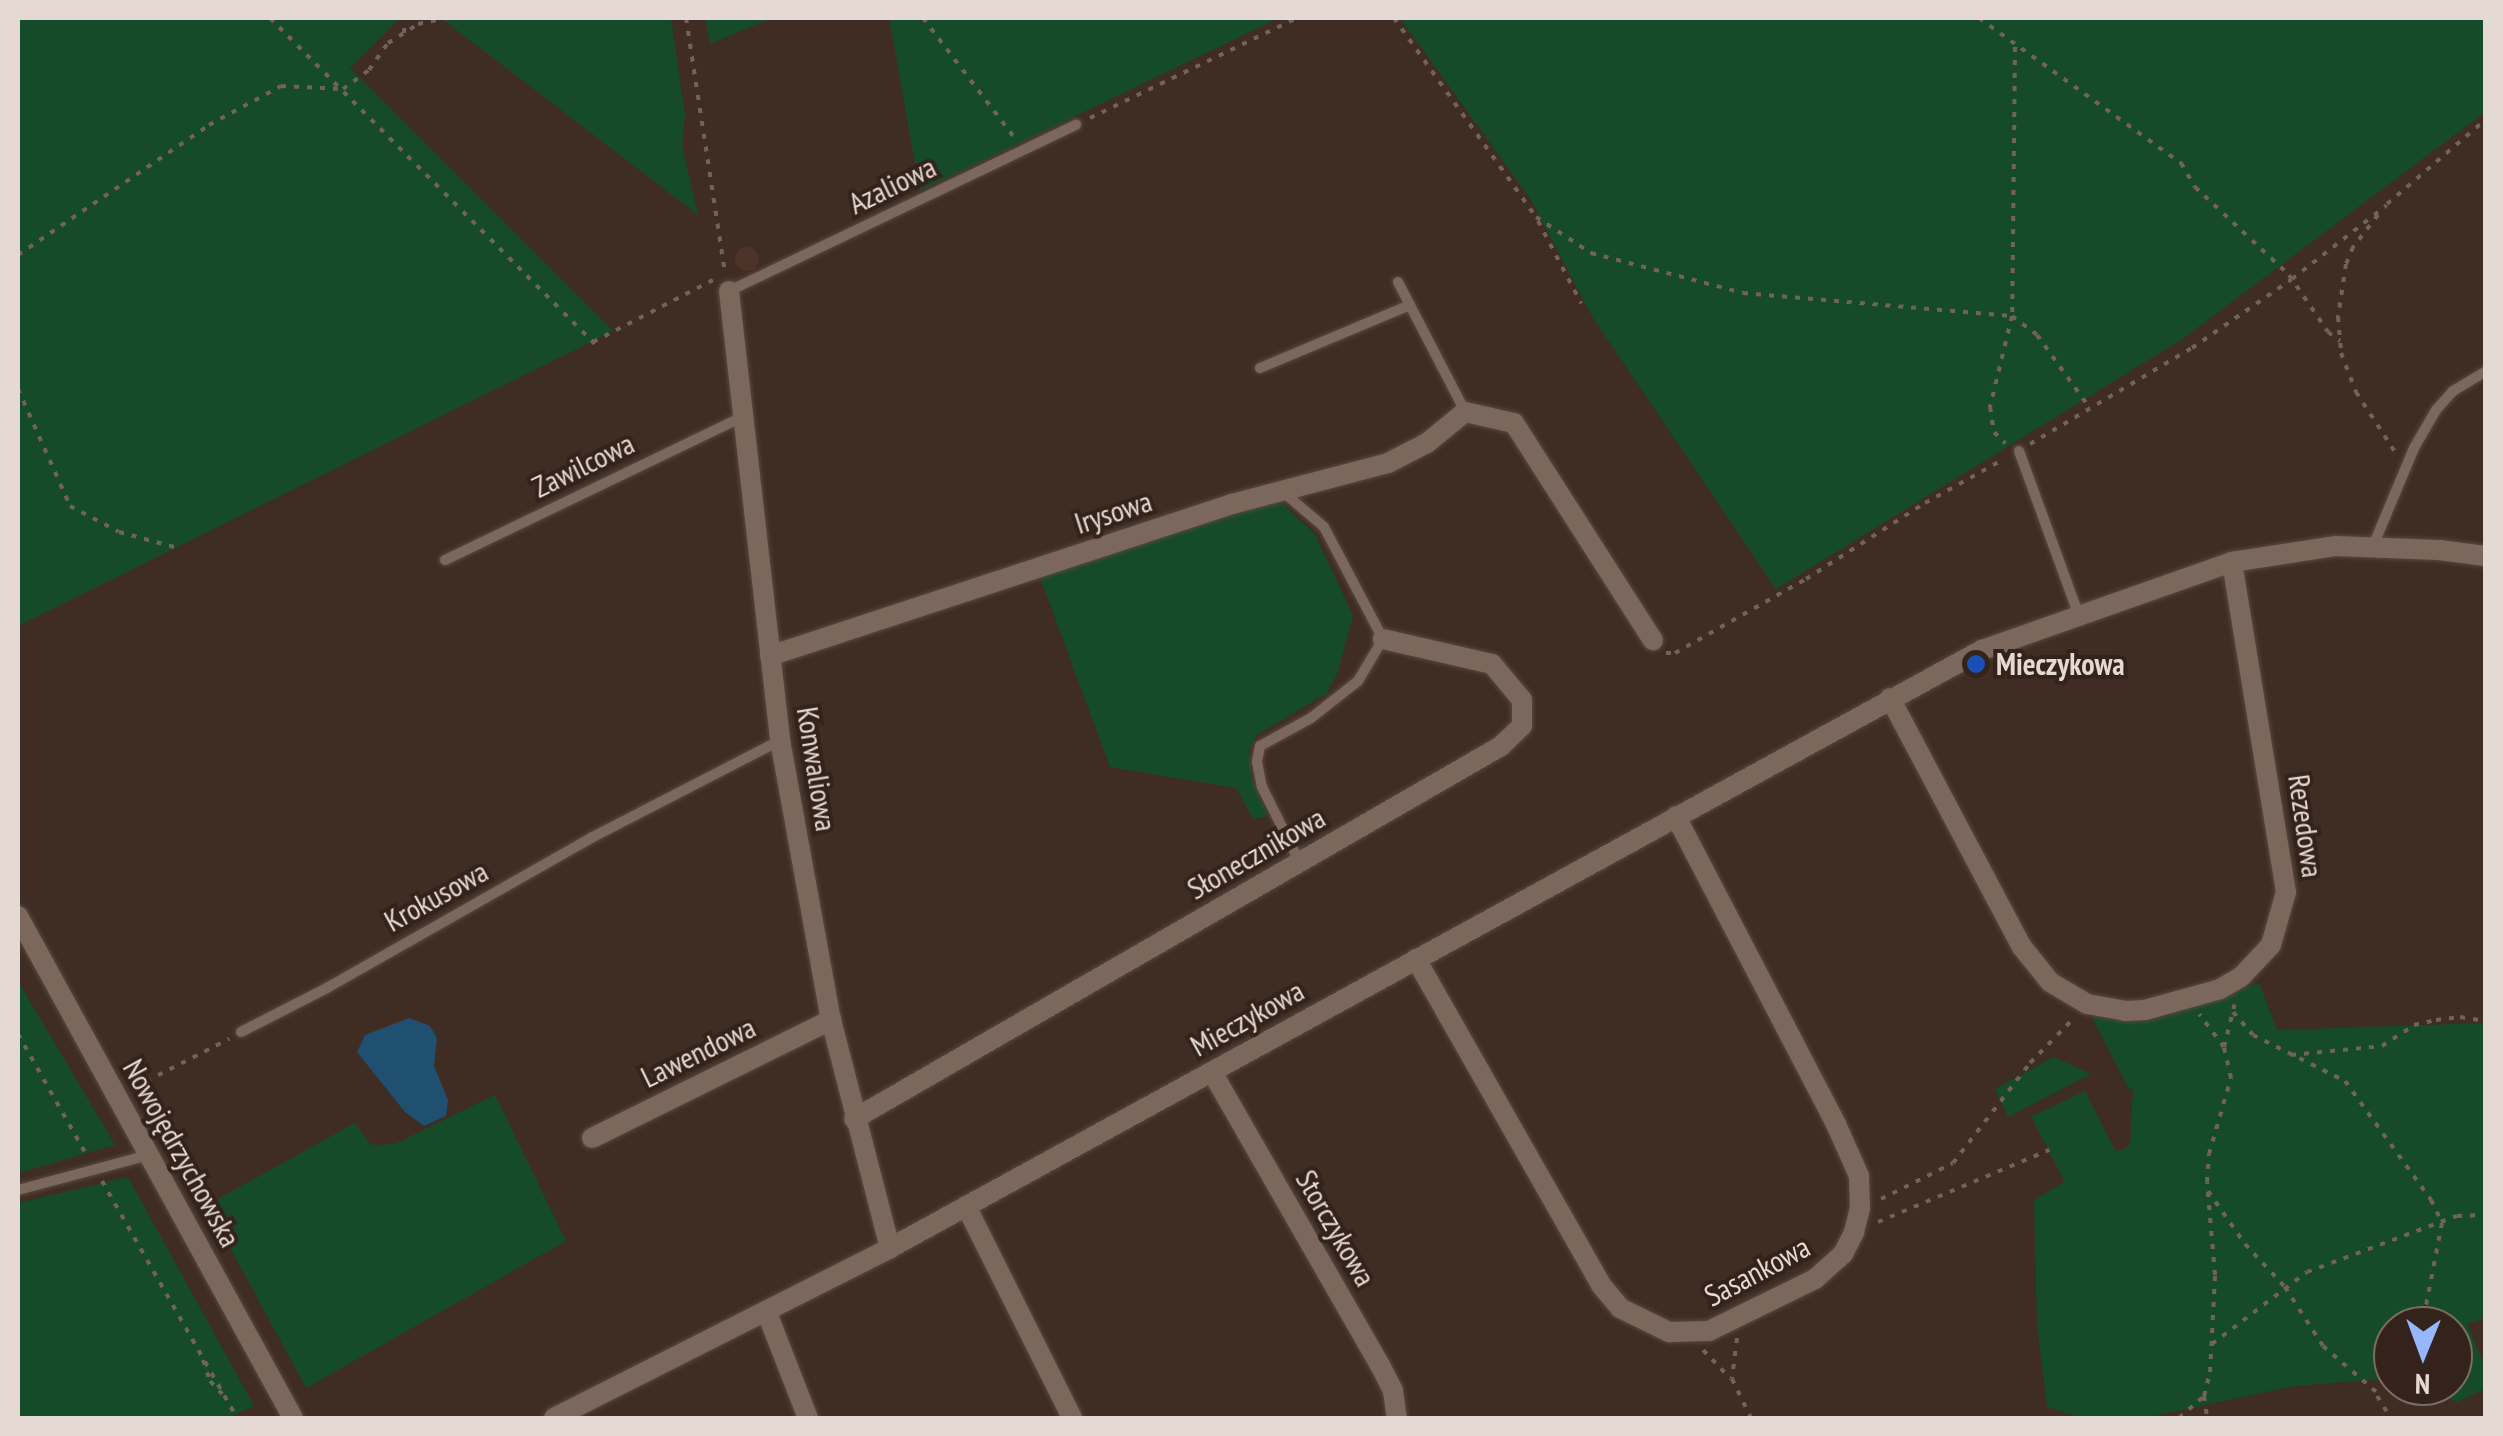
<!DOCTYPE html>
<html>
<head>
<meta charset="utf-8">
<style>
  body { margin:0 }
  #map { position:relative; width:2503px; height:1436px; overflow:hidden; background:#3f2d23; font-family:"PT Sans Narrow",sans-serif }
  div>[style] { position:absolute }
  .built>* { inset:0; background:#4d3428 }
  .round { border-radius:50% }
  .green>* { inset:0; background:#154b29 }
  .water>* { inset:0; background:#1f506f }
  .path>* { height:4px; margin-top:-2px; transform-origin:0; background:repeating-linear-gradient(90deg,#73625a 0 5px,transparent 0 13px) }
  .roads { filter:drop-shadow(0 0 2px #574840) drop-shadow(0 0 2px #574840) }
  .service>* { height:10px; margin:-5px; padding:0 5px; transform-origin:5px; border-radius:5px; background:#7c675d }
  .minor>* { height:20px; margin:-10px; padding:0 10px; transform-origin:10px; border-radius:10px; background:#7c675d }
  .dots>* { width:28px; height:28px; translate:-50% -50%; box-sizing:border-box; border:5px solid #34231a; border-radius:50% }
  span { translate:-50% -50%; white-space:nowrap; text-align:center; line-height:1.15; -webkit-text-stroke:8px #34231a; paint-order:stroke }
  .street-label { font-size:30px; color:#e5d9d3 }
  .poi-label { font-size:30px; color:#e5d9d3; font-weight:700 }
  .left { translate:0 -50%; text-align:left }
  .frame { position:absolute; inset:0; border:20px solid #e5d9d3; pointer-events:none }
  .north { position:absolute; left:2373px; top:1306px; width:100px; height:100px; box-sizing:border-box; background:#34231a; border:2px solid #7b6c64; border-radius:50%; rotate:181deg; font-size:28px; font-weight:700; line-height:40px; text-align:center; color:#e5d9d3 }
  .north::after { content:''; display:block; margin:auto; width:35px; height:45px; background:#96b6fd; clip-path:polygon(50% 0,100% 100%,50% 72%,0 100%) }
</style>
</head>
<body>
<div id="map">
  <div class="built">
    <div class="round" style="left:735px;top:247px;width:24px;height:24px"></div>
  </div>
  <div class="green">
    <div style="clip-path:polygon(18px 18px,400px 18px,350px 68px,613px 331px,18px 626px)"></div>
    <div style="clip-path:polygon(441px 18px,671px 18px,685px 115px,682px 146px,698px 215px)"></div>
    <div style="clip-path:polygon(705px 18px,772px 18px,710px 44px)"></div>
    <div style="clip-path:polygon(889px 18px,1279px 18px,920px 191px)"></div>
    <div style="clip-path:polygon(1400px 18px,2485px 18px,2485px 112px,2181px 340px,1776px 589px,1593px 318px,1531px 200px)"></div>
    <div style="clip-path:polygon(1279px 501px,1315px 534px,1353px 616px,1337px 674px,1326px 694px,1257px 735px,1249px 750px,1252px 780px,1268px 816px,1253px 819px,1236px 788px,1110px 767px,1040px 577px,1217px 517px)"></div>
    <div style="clip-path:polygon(18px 981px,115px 1145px,18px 1173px)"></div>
    <div style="clip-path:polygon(2259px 983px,2277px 1030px,2485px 1023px,2485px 1318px,2467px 1324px,2485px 1367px,2485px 1389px,2457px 1402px,2414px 1386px,2453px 1386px,2453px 1326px,2393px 1326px,2393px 1378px,2294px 1386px,2144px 1418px,2083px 1418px,2047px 1407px,2037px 1325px,2034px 1200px,2065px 1182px,2031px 1117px,2085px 1091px,2116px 1152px,2130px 1145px,2133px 1088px,2129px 1090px,2092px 1017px,2135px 1021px,2169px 1015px)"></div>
    <div style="clip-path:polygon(2054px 1057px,2091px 1074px,2008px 1117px,1995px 1089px)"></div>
    <div style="clip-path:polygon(495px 1095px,566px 1241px,306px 1388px,207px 1205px,355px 1123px,371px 1145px,395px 1144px)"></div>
    <div style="clip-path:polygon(128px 1177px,254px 1406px,228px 1418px,18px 1418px,18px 1203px)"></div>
  </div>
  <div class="water">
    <div style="clip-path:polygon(409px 1018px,430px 1026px,437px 1038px,434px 1066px,448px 1100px,446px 1116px,424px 1126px,405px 1112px,357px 1052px,365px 1035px)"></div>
  </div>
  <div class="path">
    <div style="left:270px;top:18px;width:465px;rotate:45.1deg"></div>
    <div style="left:686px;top:18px;width:257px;rotate:81.3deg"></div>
    <div style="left:923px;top:18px;width:150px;rotate:52.6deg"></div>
    <div style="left:1394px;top:18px;width:244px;rotate:54.5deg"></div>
    <div style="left:1536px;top:217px;width:66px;rotate:33.2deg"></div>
    <div style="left:1591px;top:253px;width:157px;rotate:14.7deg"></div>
    <div style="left:1743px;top:293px;width:270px;rotate:4.9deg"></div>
    <div style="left:2012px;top:316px;width:94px;rotate:103.6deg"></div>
    <div style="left:1990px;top:407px;width:25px;rotate:81deg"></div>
    <div style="left:1994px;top:432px;width:16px;rotate:45deg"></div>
    <div style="left:1979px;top:18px;width:249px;rotate:35.7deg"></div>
    <div style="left:2181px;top:163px;width:28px;rotate:60deg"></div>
    <div style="left:2195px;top:187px;width:129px;rotate:43.1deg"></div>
    <div style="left:2289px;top:275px;width:69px;rotate:55.6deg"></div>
    <div style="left:2328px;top:332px;width:15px;rotate:37deg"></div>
    <div style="left:404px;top:33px;width:15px;rotate:-86deg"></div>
    <div style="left:2015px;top:47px;width:269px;rotate:90.6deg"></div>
    <div style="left:2012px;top:316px;width:31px;rotate:37deg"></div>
    <div style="left:2037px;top:335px;width:89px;rotate:54.2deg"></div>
    <div style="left:1090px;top:118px;width:230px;rotate:-25.8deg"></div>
    <div style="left:2387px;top:204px;width:130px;rotate:-40.6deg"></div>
    <div style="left:2378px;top:215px;width:41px;rotate:128deg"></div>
    <div style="left:2353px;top:247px;width:18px;rotate:112deg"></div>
    <div style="left:2346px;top:264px;width:54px;rotate:98.6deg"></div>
    <div style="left:2338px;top:317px;width:36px;rotate:85deg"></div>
    <div style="left:2341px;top:353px;width:42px;rotate:69deg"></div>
    <div style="left:2356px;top:392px;width:75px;rotate:56.9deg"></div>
    <div style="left:1538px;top:221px;width:93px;rotate:62.3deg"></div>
    <div style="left:18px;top:255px;width:231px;rotate:-34.2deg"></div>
    <div style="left:209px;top:125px;width:82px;rotate:-28.4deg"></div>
    <div style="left:281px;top:86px;width:62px;rotate:2.8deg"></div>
    <div style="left:343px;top:89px;width:32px;rotate:-36deg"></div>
    <div style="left:369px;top:70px;width:33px;rotate:-55deg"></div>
    <div style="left:388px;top:43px;width:36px;rotate:-32deg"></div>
    <div style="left:418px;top:24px;width:29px;rotate:-12deg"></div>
    <div style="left:593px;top:342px;width:135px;rotate:-27.3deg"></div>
    <div style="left:18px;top:389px;width:128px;rotate:66deg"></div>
    <div style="left:70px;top:506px;width:55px;rotate:28deg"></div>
    <div style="left:119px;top:532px;width:61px;rotate:15.2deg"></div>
    <div style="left:2030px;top:444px;width:188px;rotate:-30.7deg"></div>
    <div style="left:2192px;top:348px;width:121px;rotate:-34.6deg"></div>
    <div style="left:2292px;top:279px;width:120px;rotate:-37.9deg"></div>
    <div style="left:1925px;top:503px;width:90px;rotate:-29.1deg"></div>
    <div style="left:1666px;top:653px;width:9px"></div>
    <div style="left:1675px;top:653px;width:150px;rotate:-29.5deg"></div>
    <div style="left:1806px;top:579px;width:141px;rotate:-32.6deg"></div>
    <div style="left:2233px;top:1012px;width:30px;rotate:49deg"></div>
    <div style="left:2253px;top:1035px;width:103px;rotate:26.6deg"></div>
    <div style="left:2345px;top:1081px;width:147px;rotate:54.1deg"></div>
    <div style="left:2431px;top:1200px;width:25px;rotate:64deg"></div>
    <div style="left:2442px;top:1223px;width:105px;rotate:101deg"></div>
    <div style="left:18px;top:1034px;width:140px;rotate:60.5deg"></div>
    <div style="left:2224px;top:1047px;width:45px;rotate:-76deg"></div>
    <div style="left:2291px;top:1055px;width:91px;rotate:-5.6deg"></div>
    <div style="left:2382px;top:1046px;width:38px;rotate:-33deg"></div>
    <div style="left:2414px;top:1025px;width:23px;rotate:-13deg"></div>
    <div style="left:2436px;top:1020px;width:24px;rotate:-7deg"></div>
    <div style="left:2460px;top:1017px;width:26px;rotate:9deg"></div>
    <div style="left:135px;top:1087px;width:106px;rotate:-27.1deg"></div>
    <div style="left:102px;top:1181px;width:273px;rotate:60.3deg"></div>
    <div style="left:2208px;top:1191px;width:65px;rotate:55.1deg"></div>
    <div style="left:2245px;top:1244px;width:59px;rotate:47.1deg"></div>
    <div style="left:2285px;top:1287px;width:70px;rotate:57.2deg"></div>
    <div style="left:2323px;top:1346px;width:77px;rotate:40.8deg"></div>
    <div style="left:1881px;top:1199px;width:80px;rotate:-26.6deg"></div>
    <div style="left:1953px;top:1163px;width:126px;rotate:-52.4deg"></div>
    <div style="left:2030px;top:1063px;width:63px;rotate:-45.6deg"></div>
    <div style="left:1878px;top:1222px;width:186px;rotate:-22.8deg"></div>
    <div style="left:1737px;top:1338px;width:41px;rotate:97deg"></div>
    <div style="left:1732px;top:1379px;width:43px;rotate:64deg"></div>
    <div style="left:2212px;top:1344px;width:119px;rotate:-37.2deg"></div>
    <div style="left:2307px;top:1272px;width:160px;rotate:-20.5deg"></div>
    <div style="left:2457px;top:1216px;width:29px;rotate:-2deg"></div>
    <div style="left:1703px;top:1350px;width:40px;rotate:46deg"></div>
    <div style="left:203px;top:1360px;width:22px;rotate:72deg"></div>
    <div style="left:210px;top:1381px;width:18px;rotate:47deg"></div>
    <div style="left:2424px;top:1386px;width:25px;rotate:67deg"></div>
    <div style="left:2204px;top:1396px;width:22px;rotate:82deg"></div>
    <div style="left:2377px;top:1396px;width:26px;rotate:58deg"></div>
    <div style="left:2179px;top:1418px;width:33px;rotate:-41deg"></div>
    <div style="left:2204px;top:1396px;width:25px;rotate:-76deg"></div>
    <div style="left:2210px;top:1372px;width:97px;rotate:-87deg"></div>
    <div style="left:2215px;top:1275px;width:93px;rotate:-94.9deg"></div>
    <div style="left:2207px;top:1182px;width:28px;rotate:-86deg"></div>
    <div style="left:2209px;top:1154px;width:79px;rotate:-73.9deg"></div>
    <div style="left:2231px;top:1078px;width:32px;rotate:-103deg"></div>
    <div style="left:2224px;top:1047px;width:41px;rotate:-127.1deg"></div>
  </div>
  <div class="roads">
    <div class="service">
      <div style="left:1398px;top:282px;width:145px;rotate:62.6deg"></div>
      <div style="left:729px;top:291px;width:385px;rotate:-25.6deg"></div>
      <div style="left:1260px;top:368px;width:163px;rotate:-22.8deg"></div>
      <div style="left:2019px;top:451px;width:172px;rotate:70deg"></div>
      <div style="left:1283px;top:492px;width:54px;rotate:40.5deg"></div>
      <div style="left:1324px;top:527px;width:127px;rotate:62.2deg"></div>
      <div style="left:1383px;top:639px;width:49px;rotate:120.8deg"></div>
      <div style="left:1358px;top:681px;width:60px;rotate:141.8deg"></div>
      <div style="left:1311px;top:718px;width:58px;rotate:151.2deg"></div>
      <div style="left:1260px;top:746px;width:16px;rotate:101deg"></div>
      <div style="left:1257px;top:762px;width:25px;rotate:79deg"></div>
      <div style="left:1262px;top:787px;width:85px;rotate:63.4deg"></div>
      <div style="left:2373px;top:546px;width:106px;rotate:-67.3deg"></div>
      <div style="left:2414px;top:448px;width:44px;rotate:-59.9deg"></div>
      <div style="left:2436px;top:410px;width:25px;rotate:-48deg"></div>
      <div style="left:2453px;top:391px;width:39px;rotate:-31deg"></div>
      <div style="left:445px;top:560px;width:330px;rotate:-25.7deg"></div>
      <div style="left:241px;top:1032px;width:97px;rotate:-27.1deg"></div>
      <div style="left:327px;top:988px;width:304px;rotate:-29.6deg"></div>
      <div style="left:591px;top:838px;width:212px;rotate:-27.3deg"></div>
      <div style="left:18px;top:1190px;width:136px;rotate:-15deg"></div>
    </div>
    <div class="minor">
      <div style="left:729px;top:291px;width:452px;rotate:83.5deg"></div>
      <div style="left:780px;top:740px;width:285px;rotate:79.7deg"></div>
      <div style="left:831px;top:1020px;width:236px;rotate:75.5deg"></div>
      <div style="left:770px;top:656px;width:486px;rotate:-18.2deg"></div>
      <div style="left:1232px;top:504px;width:161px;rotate:-14.7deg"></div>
      <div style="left:1388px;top:463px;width:44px;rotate:-27.1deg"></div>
      <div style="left:1427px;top:443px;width:49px;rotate:-39.2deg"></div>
      <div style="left:1465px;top:412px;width:50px;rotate:12.7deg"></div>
      <div style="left:1514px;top:423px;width:258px;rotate:57.4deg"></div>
      <div style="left:1890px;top:698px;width:282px;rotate:62.1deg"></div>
      <div style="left:2022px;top:947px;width:45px;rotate:51.3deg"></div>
      <div style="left:2050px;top:982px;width:43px;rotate:30.7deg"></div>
      <div style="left:2087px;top:1004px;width:39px;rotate:10deg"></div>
      <div style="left:2125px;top:1011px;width:20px;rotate:-3deg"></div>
      <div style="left:2145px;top:1010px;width:78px;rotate:-15.6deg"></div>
      <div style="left:2220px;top:989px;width:24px;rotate:-30deg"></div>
      <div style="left:2241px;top:977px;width:44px;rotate:-46.8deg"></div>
      <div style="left:2271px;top:945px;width:55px;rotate:-74.2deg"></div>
      <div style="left:2286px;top:892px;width:334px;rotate:-99.3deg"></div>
      <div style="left:18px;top:916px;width:572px;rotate:61.29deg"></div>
      <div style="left:1416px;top:959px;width:375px;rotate:60.4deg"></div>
      <div style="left:1601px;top:1285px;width:30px;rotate:50deg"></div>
      <div style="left:1620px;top:1308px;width:55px;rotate:26.1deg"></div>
      <div style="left:1669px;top:1332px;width:40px;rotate:-1.4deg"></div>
      <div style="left:1709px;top:1331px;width:118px;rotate:-26.1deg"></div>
      <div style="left:1815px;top:1279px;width:38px;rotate:-42deg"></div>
      <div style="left:1843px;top:1254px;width:25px;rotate:-63deg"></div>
      <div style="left:1854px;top:1232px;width:25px;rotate:-76deg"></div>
      <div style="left:1860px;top:1208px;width:32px;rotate:-92deg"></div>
      <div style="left:1859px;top:1176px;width:57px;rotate:-113.9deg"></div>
      <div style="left:1836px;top:1124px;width:347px;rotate:-117.5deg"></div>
      <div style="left:1212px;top:1072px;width:338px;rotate:60.2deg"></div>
      <div style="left:1380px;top:1365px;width:29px;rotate:63deg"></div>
      <div style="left:1393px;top:1391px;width:27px;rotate:82deg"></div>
      <div style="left:854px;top:1119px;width:747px;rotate:-29.96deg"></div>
      <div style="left:1501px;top:746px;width:29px;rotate:-44deg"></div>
      <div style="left:1522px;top:726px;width:26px;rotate:-90deg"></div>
      <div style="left:1522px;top:700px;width:47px;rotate:-129.8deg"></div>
      <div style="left:1492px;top:664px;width:112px;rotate:-167.1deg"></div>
      <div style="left:592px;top:1138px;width:267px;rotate:-26.3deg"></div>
      <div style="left:966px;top:1206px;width:237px;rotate:63.4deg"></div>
      <div style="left:767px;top:1313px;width:113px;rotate:68.7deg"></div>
      <div style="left:554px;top:1418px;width:377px;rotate:-26.8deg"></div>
      <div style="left:890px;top:1248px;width:1245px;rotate:-28.71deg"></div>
      <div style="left:1982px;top:650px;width:265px;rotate:-19.4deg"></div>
      <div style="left:2232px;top:562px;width:104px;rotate:-8.8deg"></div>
      <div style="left:2335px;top:546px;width:104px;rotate:2.2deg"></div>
      <div style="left:2439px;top:550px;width:47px;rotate:7.3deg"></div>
    </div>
  </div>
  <div class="dots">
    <div style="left:1976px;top:664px;background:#1a4fb4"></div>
  </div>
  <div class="street-label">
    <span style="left:892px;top:185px;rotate:-26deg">Azaliowa</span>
    <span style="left:583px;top:465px;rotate:-26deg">Zawilcowa</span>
    <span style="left:1113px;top:512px;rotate:-18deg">Irysowa</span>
    <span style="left:817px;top:769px;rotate:81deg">Konwaliowa</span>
    <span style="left:2306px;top:826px;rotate:82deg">Rezedowa</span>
    <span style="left:1256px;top:853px;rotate:-30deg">Słonecznikowa</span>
    <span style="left:436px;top:896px;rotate:-29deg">Krokusowa</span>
    <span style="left:1247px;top:1018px;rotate:-29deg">Mieczykowa</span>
    <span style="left:698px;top:1052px;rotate:-26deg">Lawendowa</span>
    <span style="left:182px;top:1153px;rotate:61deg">Nowojędrzychowska</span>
    <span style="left:1336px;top:1228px;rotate:60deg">Storczykowa</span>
    <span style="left:1757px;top:1271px;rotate:-28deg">Sasankowa</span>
  </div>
  <div class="poi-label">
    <span class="left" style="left:1996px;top:664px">Mieczykowa</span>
  </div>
  <div class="frame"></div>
  <div class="north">N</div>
</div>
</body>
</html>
